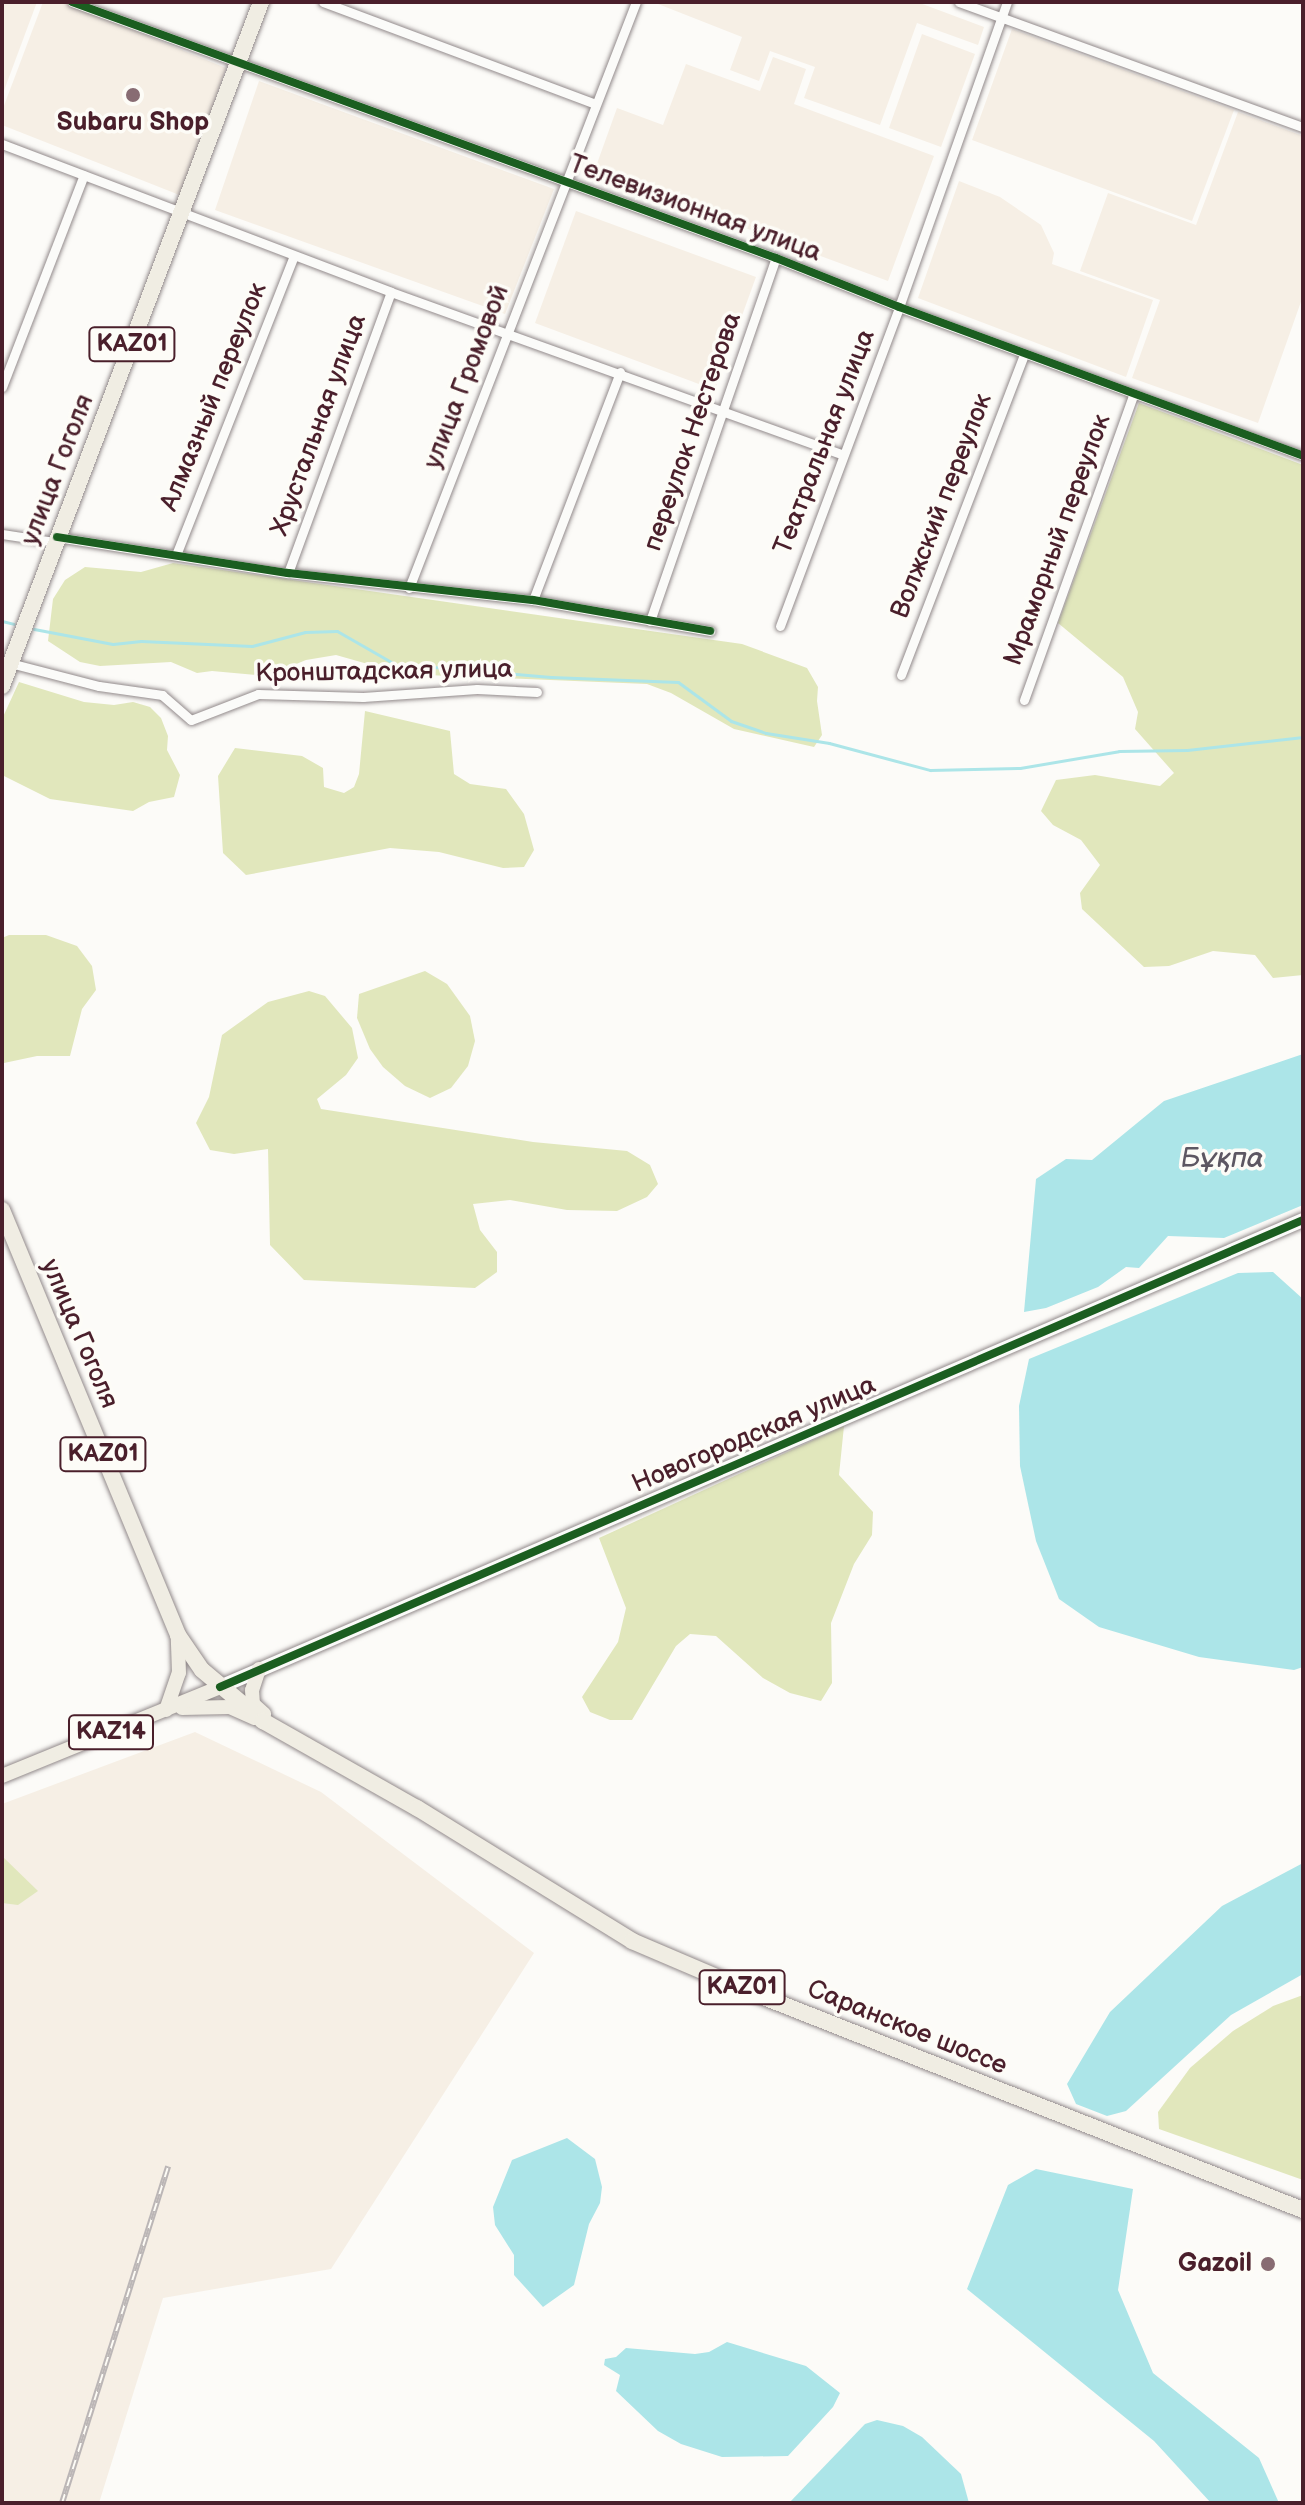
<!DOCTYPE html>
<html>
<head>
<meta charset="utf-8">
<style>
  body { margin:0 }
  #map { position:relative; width:1305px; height:2505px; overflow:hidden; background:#fcfbf8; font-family:"Balsamiq Sans",sans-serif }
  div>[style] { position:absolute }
  .built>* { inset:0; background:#f6efe5 }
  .green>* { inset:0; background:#e1e7bc }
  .water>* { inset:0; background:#ace5e8 }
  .stream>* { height:3px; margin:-1.5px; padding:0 1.5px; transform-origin:1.5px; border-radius:1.5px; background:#ace5e8 }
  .roads { filter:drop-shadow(0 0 2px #928a8b) drop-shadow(0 0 2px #928a8b) }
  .street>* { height:9px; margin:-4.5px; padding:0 4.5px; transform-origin:4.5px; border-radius:4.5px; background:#fbfbf9 }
  .secondary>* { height:14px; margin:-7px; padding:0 7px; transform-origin:7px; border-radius:7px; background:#fbfbf9 }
  .primary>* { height:14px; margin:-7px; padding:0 7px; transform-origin:7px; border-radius:7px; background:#f0ede3 }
  .highway>* { height:16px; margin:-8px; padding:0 8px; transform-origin:8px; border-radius:8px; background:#f0ede3 }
  .rail>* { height:6px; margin-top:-3px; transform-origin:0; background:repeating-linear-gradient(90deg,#fdfcf7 0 9px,#bbb6b6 0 18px); box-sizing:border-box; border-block:2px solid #bbb6b6 }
  .cycleway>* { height:8px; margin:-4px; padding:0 4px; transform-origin:4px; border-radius:4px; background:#1b5e20 }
  .dots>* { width:22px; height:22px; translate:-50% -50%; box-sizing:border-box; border:4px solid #fdfcf7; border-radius:50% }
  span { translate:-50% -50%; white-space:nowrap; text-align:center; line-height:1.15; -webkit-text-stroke:7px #fdfcf7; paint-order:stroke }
  .shield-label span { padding:2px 6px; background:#fdfcf7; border:2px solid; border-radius:6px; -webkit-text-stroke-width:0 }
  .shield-label { font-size:24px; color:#4a1f2b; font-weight:700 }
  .poi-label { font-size:26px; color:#4a1f2b; font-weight:700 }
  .right { translate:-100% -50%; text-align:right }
  .street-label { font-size:26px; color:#4a1f2b }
  .water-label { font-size:28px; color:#5d5762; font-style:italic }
  .frame { position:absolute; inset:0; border:4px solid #4a1f2b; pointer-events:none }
</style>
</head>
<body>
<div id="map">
  <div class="built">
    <div style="clip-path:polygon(2px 2px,37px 2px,2px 96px)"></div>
    <div style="clip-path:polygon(43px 2px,64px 2px,226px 68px,182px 196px,2px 125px,2px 111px)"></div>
    <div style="clip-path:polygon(653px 2px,917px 2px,984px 27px,978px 45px,917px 23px,880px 125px,804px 98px,815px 67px,770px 51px,759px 81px,730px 70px,742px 37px)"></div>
    <div style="clip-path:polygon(1012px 29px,1234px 110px,1192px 221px,972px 140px)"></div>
    <div style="clip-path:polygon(922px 34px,975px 54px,941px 147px,889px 128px)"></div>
    <div style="clip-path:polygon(773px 57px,806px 69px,794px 104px,934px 156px,888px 281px,594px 172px,617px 108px,663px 125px,686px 64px,760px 91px)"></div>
    <div style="clip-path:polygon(259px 81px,554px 189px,505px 314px,215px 210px)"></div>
    <div style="clip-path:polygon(1238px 112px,1303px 136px,1303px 296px,1258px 423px,1132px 378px,1160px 300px,1080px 271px,1108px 193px,1196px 225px)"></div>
    <div style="clip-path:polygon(959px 181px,1000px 197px,1041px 225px,1054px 253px,1052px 264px,1153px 300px,1126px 377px,918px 298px)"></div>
    <div style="clip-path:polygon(576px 211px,756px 277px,715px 390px,535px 323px)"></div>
    <div style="clip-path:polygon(195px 1732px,321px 1792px,534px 1953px,331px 2269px,163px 2298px,99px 2503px,2px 2503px,2px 1804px)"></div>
  </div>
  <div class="green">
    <div style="clip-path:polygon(1139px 403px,1303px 465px,1303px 975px,1273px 978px,1255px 955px,1213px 951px,1169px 966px,1144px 967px,1082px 909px,1080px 893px,1100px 865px,1081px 840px,1053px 825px,1041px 811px,1056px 780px,1095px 775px,1160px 786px,1174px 773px,1135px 729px,1138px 712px,1123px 677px,1058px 623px)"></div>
    <div style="clip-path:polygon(173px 563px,742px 644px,807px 668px,818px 687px,817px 701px,822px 735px,814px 747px,734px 729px,671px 693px,647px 684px,403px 674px,336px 655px,306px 660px,267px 676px,212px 671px,197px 673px,171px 662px,100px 666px,80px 662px,48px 641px,53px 599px,65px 580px,85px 567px,141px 572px)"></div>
    <div style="clip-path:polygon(19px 682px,84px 702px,114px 705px,133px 702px,150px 707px,161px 718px,168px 736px,167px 750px,180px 775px,174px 797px,149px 802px,133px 811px,50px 799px,2px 775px,2px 719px)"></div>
    <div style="clip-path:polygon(365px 711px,450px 731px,454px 774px,470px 784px,506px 789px,524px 814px,534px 850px,524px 867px,503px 868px,439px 852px,390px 848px,246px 875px,223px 853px,218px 776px,235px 748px,302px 756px,323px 768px,324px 787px,344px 793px,354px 787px,359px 774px)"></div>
    <div style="clip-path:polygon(9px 935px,46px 935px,77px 946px,92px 966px,96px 990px,82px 1009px,70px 1056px,37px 1056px,4px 1063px,2px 1060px,2px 938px)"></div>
    <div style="clip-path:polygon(425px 971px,447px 984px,470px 1016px,475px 1041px,468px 1066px,451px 1088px,430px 1098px,405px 1086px,383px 1067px,370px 1049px,357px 1018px,359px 994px)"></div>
    <div style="clip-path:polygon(309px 991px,325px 996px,352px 1028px,358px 1058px,346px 1075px,317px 1099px,321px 1109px,533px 1142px,627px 1151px,650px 1165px,658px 1184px,647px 1197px,617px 1211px,567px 1210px,510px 1200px,473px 1204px,480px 1230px,497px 1252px,497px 1272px,475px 1288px,304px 1280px,270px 1245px,268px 1149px,234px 1154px,210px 1150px,196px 1123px,209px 1097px,222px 1035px,268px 1002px)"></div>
    <div style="clip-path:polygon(844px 1426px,839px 1475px,873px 1512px,872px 1535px,854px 1564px,831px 1623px,832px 1683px,821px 1701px,790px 1693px,763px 1678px,716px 1636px,690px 1634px,676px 1646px,632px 1720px,610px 1720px,590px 1712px,582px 1697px,618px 1642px,626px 1608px,599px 1538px)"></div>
    <div style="clip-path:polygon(2px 1856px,38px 1891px,18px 1905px,2px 1903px)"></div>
    <div style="clip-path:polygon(1303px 1995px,1303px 2180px,1159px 2129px,1158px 2112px,1190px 2068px,1233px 2031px,1273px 2006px)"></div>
  </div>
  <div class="water">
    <div style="clip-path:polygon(1303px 1054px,1303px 1205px,1224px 1238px,1168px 1236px,1139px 1268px,1126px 1267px,1098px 1287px,1046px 1308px,1024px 1312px,1036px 1179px,1066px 1159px,1092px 1160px,1164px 1101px)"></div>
    <div style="clip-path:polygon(1273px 1272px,1303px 1299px,1303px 1667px,1294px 1670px,1199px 1657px,1099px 1627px,1059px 1599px,1036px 1541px,1020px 1466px,1019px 1406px,1029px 1359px,1238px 1273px)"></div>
    <div style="clip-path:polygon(1303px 1863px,1303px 1974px,1231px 2015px,1126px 2111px,1107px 2116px,1076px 2104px,1067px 2084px,1110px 2012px,1222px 1906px)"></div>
    <div style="clip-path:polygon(567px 2138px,595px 2159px,602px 2187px,600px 2203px,589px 2224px,574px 2285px,543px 2307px,514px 2275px,514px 2255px,495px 2225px,493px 2207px,512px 2160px)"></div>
    <div style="clip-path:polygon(1036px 2169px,1133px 2189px,1118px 2290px,1153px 2373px,1259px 2458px,1279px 2503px,1211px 2503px,1154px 2441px,967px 2289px,1008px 2185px)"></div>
    <div style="clip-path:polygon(727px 2342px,806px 2366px,840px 2393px,833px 2407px,788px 2456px,722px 2457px,681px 2444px,658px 2431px,616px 2391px,620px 2375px,604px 2365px,605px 2359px,616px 2357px,626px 2348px,695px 2354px,709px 2352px)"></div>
    <div style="clip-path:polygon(877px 2420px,903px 2426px,922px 2437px,961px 2474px,969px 2503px,789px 2503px,865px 2424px)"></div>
  </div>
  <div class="stream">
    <div style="left:2px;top:621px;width:12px;rotate:14deg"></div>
    <div style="left:34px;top:629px;width:80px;rotate:10.8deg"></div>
    <div style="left:113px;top:644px;width:28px;rotate:-6deg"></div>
    <div style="left:141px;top:641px;width:111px;rotate:2.6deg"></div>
    <div style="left:252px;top:646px;width:55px;rotate:-14.8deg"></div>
    <div style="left:305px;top:632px;width:32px;rotate:-2deg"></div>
    <div style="left:337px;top:631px;width:78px;rotate:29.8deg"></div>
    <div style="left:405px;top:670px;width:29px;rotate:-6deg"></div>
    <div style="left:434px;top:667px;width:117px;rotate:4.9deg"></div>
    <div style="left:551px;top:677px;width:127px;rotate:2.3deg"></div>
    <div style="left:678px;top:682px;width:66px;rotate:36.3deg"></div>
    <div style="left:731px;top:721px;width:37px;rotate:19deg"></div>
    <div style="left:766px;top:733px;width:64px;rotate:9deg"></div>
    <div style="left:829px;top:743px;width:105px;rotate:15deg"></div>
    <div style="left:930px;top:770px;width:90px;rotate:-1.3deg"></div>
    <div style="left:1020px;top:768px;width:100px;rotate:-9.7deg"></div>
    <div style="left:1119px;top:751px;width:68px;rotate:-0.8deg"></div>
    <div style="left:1187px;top:750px;width:117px;rotate:-6.4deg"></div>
  </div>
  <div class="roads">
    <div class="street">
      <div style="left:72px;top:2px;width:749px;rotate:19.98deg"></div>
      <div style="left:776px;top:258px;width:132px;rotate:21.7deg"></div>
      <div style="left:899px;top:307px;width:431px;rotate:20.2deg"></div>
      <div style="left:323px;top:2px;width:291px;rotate:20.5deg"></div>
      <div style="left:959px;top:2px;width:366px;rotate:20deg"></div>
      <div style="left:2px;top:144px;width:416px;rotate:20.8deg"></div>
      <div style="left:391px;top:292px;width:479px;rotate:19.8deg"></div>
      <div style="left:2px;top:387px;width:227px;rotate:-68.9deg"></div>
      <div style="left:2px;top:534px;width:54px;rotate:8.6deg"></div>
      <div style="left:57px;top:537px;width:234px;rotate:8.9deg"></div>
      <div style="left:288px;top:573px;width:246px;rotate:6.3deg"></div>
      <div style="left:533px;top:600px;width:180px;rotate:9.9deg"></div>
      <div style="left:176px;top:555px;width:321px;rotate:-68.5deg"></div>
      <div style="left:288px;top:573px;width:299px;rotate:-69.9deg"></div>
      <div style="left:409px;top:588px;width:628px;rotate:-68.83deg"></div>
      <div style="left:533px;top:600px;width:244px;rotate:-69.1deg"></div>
      <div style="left:650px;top:621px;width:384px;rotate:-70.9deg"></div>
      <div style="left:780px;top:626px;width:340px;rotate:-69.5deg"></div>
      <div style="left:899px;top:307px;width:324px;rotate:-70.5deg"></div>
      <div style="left:10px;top:663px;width:92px;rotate:14.5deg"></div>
      <div style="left:99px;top:686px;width:64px;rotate:8.1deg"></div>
      <div style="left:162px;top:695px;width:38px;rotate:41deg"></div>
      <div style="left:191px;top:720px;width:72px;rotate:-21.2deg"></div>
      <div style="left:258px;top:694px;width:105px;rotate:1.6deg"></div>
      <div style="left:363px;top:697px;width:114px;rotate:-4deg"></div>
      <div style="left:477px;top:689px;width:60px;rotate:2.9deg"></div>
      <div style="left:901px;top:675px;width:344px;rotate:-69deg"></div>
      <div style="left:1024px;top:700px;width:324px;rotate:-70.3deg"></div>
    </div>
    <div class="secondary">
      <div style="left:220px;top:1687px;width:1179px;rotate:-23.33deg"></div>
    </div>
    <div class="primary">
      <div style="left:259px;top:1669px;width:22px;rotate:108deg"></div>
      <div style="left:252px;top:1690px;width:14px;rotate:86deg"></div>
      <div style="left:253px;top:1704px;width:15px;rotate:42deg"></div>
      <div style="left:182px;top:1708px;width:48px;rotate:-1.2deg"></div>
      <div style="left:230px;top:1707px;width:27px;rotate:24deg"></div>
      <div style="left:166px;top:1710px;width:39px;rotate:-71deg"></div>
      <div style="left:179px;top:1673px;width:38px;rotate:-92deg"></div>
      <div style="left:2px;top:1776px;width:235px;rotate:-22.2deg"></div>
    </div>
    <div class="highway">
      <div style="left:2px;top:686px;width:731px;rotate:-69.26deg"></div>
      <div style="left:2px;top:1210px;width:460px;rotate:67.5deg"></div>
      <div style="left:178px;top:1635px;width:42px;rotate:55.6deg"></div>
      <div style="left:202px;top:1670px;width:80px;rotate:39.9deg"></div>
      <div style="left:263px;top:1721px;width:177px;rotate:29.5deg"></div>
      <div style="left:417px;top:1808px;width:253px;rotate:31.7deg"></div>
      <div style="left:632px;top:1941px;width:135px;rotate:23.1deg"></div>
      <div style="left:756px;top:1994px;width:588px;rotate:21.55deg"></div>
    </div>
  </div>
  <div class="rail">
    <div style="left:62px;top:2503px;width:353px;rotate:-72.5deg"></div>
  </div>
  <div class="cycleway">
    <div style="left:72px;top:2px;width:749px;rotate:19.98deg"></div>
    <div style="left:776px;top:258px;width:132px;rotate:21.7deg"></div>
    <div style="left:899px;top:307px;width:431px;rotate:20.2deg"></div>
    <div style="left:57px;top:537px;width:234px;rotate:8.9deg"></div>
    <div style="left:288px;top:573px;width:246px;rotate:6.3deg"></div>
    <div style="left:533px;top:600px;width:180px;rotate:9.9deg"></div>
    <div style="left:220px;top:1687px;width:1179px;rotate:-23.33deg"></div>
  </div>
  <div class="dots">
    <div style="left:133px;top:95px;background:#886c73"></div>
    <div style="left:1268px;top:2264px;background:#886c73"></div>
  </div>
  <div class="shield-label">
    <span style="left:132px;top:344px">KАZ01</span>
    <span style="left:103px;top:1454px">KАZ01</span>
    <span style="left:111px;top:1732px">KAZ14</span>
    <span style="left:742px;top:1987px">KAZ01</span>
  </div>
  <div class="poi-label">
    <span style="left:133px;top:123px">Subaru Shop</span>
    <span class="right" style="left:1252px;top:2264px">Gazoil</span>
  </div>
  <div class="street-label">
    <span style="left:695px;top:209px;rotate:20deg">Телевизионная улица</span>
    <span style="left:467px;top:377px;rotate:-69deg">улица Громовой</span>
    <span style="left:214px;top:397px;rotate:-68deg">Алмазный переулок</span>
    <span style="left:319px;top:425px;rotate:-70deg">Хрустальная улица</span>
    <span style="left:693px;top:432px;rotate:-71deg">переулок Нестерова</span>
    <span style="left:825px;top:442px;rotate:-69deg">Театральная улица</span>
    <span style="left:58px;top:470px;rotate:-69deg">улица Гоголя</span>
    <span style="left:942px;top:506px;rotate:-69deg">Волжский переулок</span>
    <span style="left:1058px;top:540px;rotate:-70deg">Мраморный переулок</span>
    <span style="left:384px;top:672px;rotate:-1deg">Кронштадская улица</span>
    <span style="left:79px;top:1334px;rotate:67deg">улица Гоголя</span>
    <span style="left:754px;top:1435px;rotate:-23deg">Новогородская улица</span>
    <span style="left:907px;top:2028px;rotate:22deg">Саранское шоссе</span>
  </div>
  <div class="water-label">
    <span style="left:1222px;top:1159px">Бұқпа</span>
  </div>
  <div class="frame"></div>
</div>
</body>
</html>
